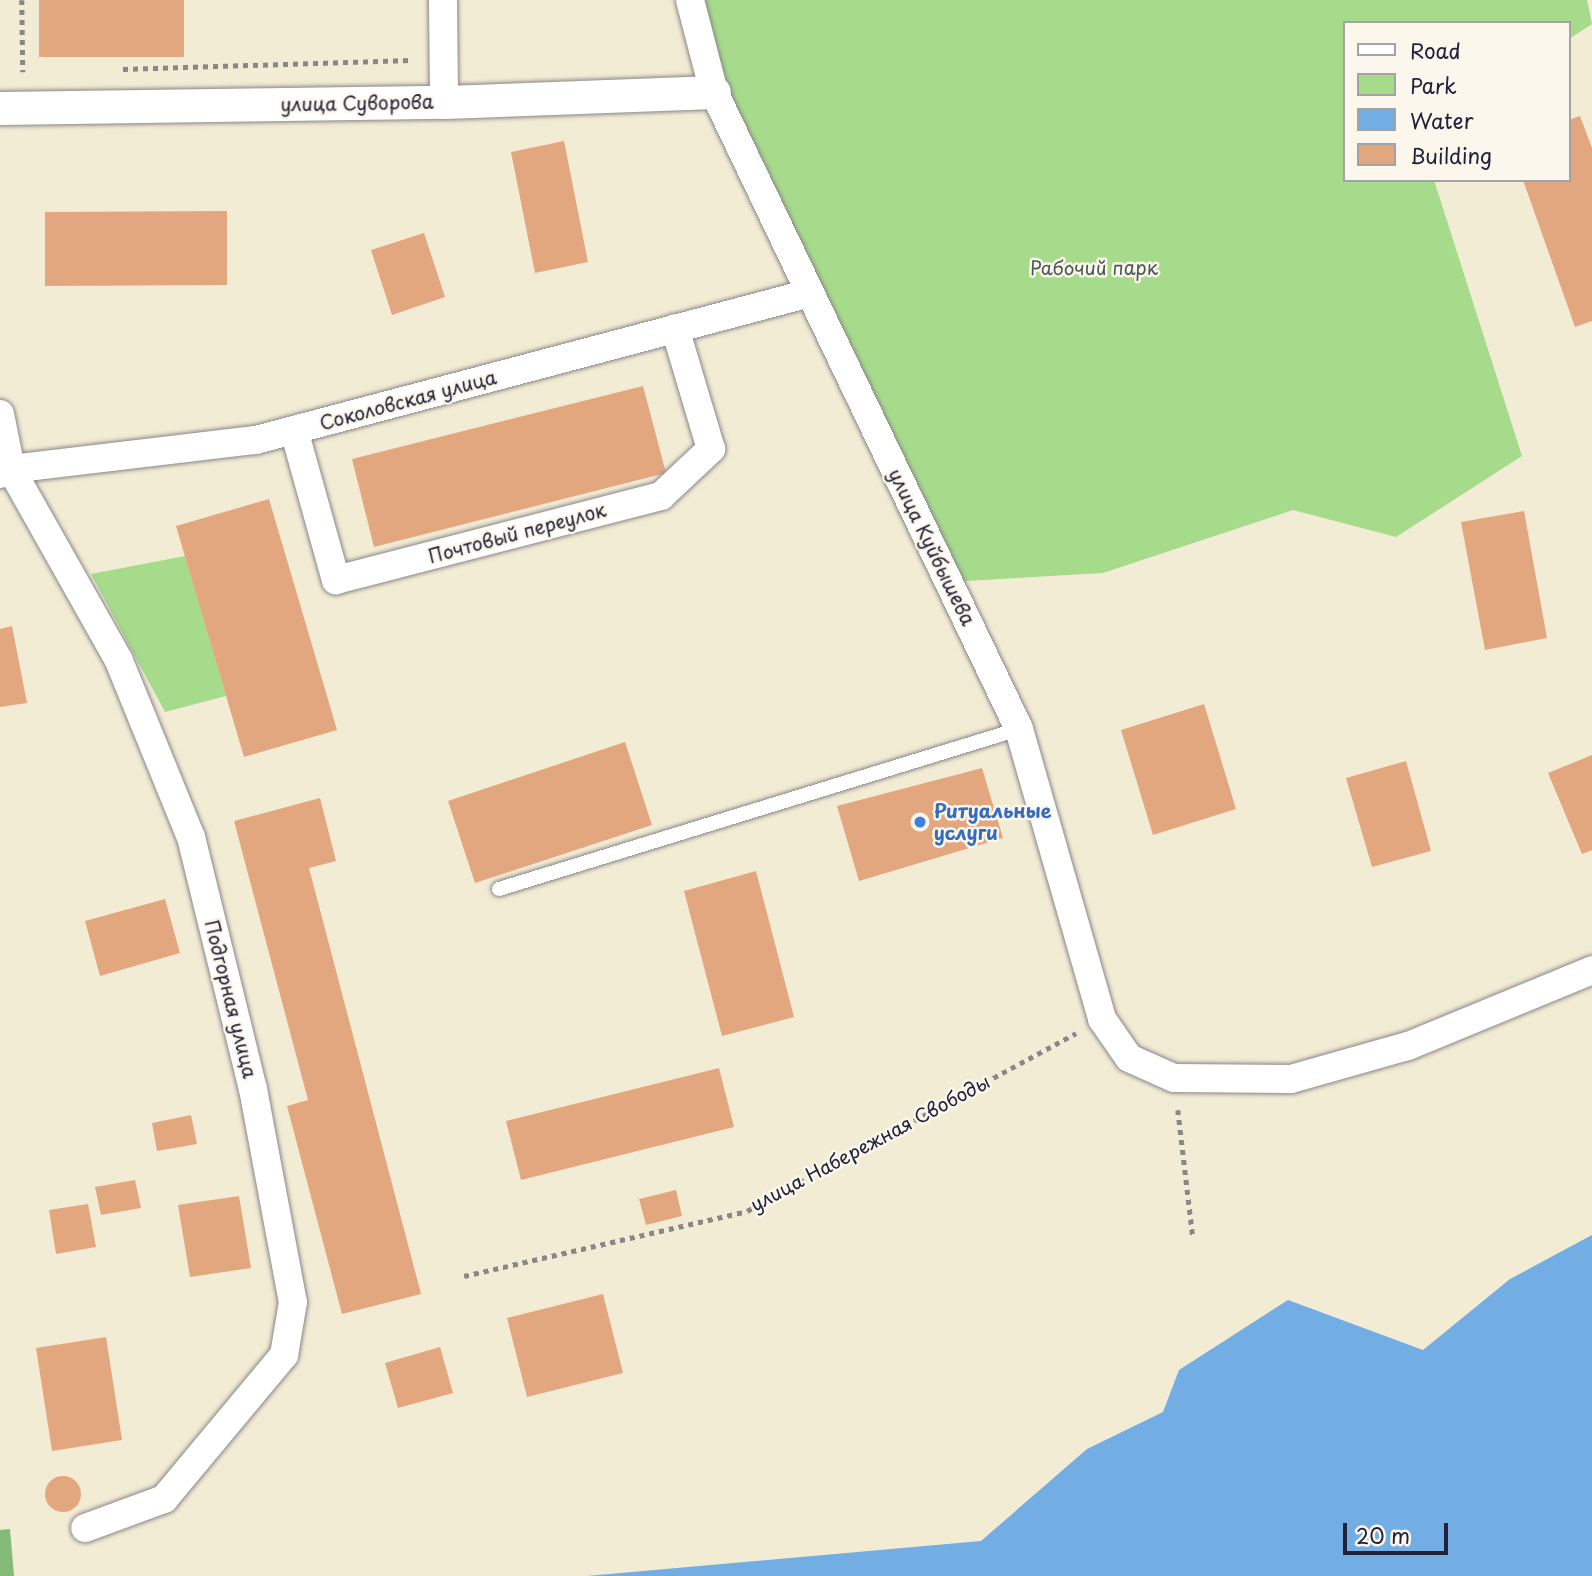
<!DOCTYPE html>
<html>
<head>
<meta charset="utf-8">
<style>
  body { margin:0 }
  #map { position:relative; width:1592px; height:1576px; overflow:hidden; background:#f3ecd5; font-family:"Playpen Sans",sans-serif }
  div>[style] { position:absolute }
  .green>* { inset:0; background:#a6db8c }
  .forest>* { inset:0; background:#84bb78 }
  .water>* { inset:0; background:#72ade3 }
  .building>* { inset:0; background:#e3a780 }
  .round { border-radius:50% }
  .path>* { height:4.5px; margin-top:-2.25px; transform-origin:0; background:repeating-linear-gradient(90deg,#8a8788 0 5px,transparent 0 10px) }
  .roads { filter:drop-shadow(0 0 2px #8a8788) drop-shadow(0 0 2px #8a8788) }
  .service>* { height:14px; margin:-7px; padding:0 7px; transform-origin:7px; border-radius:7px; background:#fff }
  .minor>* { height:28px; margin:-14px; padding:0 14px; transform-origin:14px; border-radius:14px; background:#fff }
  .tertiary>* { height:33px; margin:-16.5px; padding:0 16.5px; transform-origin:16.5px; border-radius:16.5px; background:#fff }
  .dots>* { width:19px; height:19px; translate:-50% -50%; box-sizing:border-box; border:4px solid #fbf7ec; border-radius:50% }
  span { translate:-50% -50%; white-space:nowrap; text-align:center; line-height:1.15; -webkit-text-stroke:5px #fbf7ec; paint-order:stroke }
  .street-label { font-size:19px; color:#22223b }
  .park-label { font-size:19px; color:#4a5a53 }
  .shop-label { font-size:19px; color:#366cbe; font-weight:700 }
  .left { translate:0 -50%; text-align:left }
  .legend { position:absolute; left:1343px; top:21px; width:228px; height:161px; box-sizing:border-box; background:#fbf7ec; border:2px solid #a4a2a5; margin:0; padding:9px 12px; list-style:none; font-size:21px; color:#22223b }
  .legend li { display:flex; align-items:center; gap:14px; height:35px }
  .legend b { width:35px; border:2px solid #a4a2a5 }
  .scale { position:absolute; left:1343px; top:1523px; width:105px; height:32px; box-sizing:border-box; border:4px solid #22223b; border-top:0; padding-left:9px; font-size:21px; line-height:24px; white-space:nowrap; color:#22223b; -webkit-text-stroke:5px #fbf7ec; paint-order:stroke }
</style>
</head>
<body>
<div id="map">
  <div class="green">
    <div style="clip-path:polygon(690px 0,1587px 0,1592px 24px,1569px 39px,1569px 23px,1345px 23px,1345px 180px,1434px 180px,1522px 456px,1396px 537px,1293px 510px,1103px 573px,949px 582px,714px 92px)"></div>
    <div style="clip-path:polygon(185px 556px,226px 696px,165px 712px,91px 574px)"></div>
  </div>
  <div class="forest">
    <div style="clip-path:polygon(10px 1529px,14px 1576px,0 1576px,0 1530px)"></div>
  </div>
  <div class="water">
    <div style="clip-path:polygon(1592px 1235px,1592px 1576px,587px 1576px,981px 1541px,1087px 1449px,1163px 1412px,1179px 1370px,1288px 1300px,1423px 1350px,1510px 1279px)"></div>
  </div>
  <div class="building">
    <div style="clip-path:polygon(39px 0,184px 0,184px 57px,39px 57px)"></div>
    <div style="clip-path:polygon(1580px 116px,1592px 148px,1592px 321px,1575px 327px,1523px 180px,1569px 180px,1569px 120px)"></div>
    <div style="clip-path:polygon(564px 141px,588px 262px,535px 273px,511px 152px)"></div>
    <div style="clip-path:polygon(227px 211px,227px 285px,45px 286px,45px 212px)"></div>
    <div style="clip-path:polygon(424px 233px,445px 297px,392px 315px,371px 250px)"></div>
    <div style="clip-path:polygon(643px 386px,666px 473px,374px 547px,352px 459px)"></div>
    <div style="clip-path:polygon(269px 499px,337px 730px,244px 757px,176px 526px)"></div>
    <div style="clip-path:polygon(1524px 511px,1547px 638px,1485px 650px,1461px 522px)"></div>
    <div style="clip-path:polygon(12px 626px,27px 703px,0 707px,0 629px)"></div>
    <div style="clip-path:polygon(1204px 704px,1236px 809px,1153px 835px,1121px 730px)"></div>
    <div style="clip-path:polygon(625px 742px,652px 825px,475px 883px,448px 801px)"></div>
    <div style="clip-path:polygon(1592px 755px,1592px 850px,1582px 854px,1548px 773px)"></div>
    <div style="clip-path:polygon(1406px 761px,1431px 851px,1372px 867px,1346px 778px)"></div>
    <div style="clip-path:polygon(982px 768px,1003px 838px,859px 881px,837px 806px)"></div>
    <div style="clip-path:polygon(320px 798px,336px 861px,309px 868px,421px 1294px,342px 1314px,287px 1106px,308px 1100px,234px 821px)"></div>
    <div style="clip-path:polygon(756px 871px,794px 1017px,722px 1036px,684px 891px)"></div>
    <div style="clip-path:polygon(165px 899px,180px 953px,100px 976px,85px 921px)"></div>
    <div style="clip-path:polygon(719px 1068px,734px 1127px,521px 1180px,506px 1121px)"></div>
    <div style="clip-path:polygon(191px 1115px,197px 1144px,157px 1151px,152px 1123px)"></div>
    <div style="clip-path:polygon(135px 1180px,141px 1208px,101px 1215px,95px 1187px)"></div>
    <div style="clip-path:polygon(676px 1190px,682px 1216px,646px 1225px,639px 1199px)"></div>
    <div style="clip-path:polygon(239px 1196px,251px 1268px,190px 1277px,178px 1205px)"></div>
    <div style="clip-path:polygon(88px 1204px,96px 1247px,56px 1254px,49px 1210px)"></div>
    <div style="clip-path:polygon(603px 1294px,623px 1373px,527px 1397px,507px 1318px)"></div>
    <div style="clip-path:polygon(106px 1337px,122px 1440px,52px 1451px,36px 1348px)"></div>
    <div style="clip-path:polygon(440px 1347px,453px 1393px,398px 1408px,385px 1363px)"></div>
    <div class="round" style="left:45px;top:1476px;width:36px;height:36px"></div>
  </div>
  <div class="path">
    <div style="left:22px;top:0;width:72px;rotate:89.2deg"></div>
    <div style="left:123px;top:69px;width:288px;rotate:-1.8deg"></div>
    <div style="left:1178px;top:1110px;width:129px;rotate:83.3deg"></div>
    <div style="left:464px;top:1276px;width:290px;rotate:-12.9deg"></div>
    <div style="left:747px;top:1211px;width:374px;rotate:-28.4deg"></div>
  </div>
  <div class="roads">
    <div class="service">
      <div style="left:499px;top:889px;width:544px;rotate:-17.1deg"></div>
    </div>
    <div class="minor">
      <div style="left:443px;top:0;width:102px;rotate:89.4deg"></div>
      <div style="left:690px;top:0;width:95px;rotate:75.4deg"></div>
      <div style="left:714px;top:92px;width:706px;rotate:64.41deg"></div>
      <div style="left:1019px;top:729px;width:302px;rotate:74deg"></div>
      <div style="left:1102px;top:1019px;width:47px;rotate:55.3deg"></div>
      <div style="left:1129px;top:1058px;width:49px;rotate:24deg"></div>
      <div style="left:1174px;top:1078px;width:117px;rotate:0.5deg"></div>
      <div style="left:1291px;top:1079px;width:122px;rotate:-15.8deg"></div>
      <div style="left:1408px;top:1046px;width:199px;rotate:-22.4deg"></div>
      <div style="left:0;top:414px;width:56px;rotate:78.7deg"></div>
      <div style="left:11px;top:469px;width:220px;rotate:60.6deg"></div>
      <div style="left:119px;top:661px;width:190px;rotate:67.8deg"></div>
      <div style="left:191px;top:837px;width:260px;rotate:76.2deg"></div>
      <div style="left:253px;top:1089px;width:217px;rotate:79.4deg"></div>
      <div style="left:293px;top:1302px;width:54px;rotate:99.6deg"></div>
      <div style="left:284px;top:1355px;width:187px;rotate:129.8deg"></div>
      <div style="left:164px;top:1499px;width:84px;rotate:159.8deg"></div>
      <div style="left:294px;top:430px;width:156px;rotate:74.4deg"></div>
      <div style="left:336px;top:580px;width:336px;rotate:-14.5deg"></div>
      <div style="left:661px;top:496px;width:69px;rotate:-43.2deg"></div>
      <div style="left:711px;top:449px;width:126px;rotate:-106.6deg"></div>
      <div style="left:0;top:474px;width:12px;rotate:-24deg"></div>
      <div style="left:11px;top:469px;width:247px;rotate:-6.8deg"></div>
      <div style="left:256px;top:440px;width:573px;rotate:-14.86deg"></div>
    </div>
    <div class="tertiary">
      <div style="left:0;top:108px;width:444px;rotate:-0.8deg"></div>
      <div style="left:444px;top:102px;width:270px;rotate:-2.1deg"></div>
    </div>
  </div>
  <div class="dots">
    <div style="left:920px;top:822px;background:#3f7fe0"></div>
  </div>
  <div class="street-label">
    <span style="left:357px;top:103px;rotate:-1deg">улица Суворова</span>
    <span style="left:408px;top:400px;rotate:-15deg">Соколовская улица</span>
    <span style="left:517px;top:533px;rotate:-15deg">Почтовый переулок</span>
    <span style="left:932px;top:547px;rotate:64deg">улица Куйбышева</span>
    <span style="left:231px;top:999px;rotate:76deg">Подгорная улица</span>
    <span style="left:870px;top:1143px;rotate:-28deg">улица Набережная Свободы</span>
  </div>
  <div class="park-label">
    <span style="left:1094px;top:268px">Рабочий парк</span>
  </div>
  <div class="shop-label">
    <span class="left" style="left:934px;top:822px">Ритуальные<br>услуги</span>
  </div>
  <ul class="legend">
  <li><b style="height:9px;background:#fff"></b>Road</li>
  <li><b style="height:19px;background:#a6db8c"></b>Park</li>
  <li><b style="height:19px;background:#72ade3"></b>Water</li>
  <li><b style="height:19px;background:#e3a780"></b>Building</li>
  </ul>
  <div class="scale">20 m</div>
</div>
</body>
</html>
